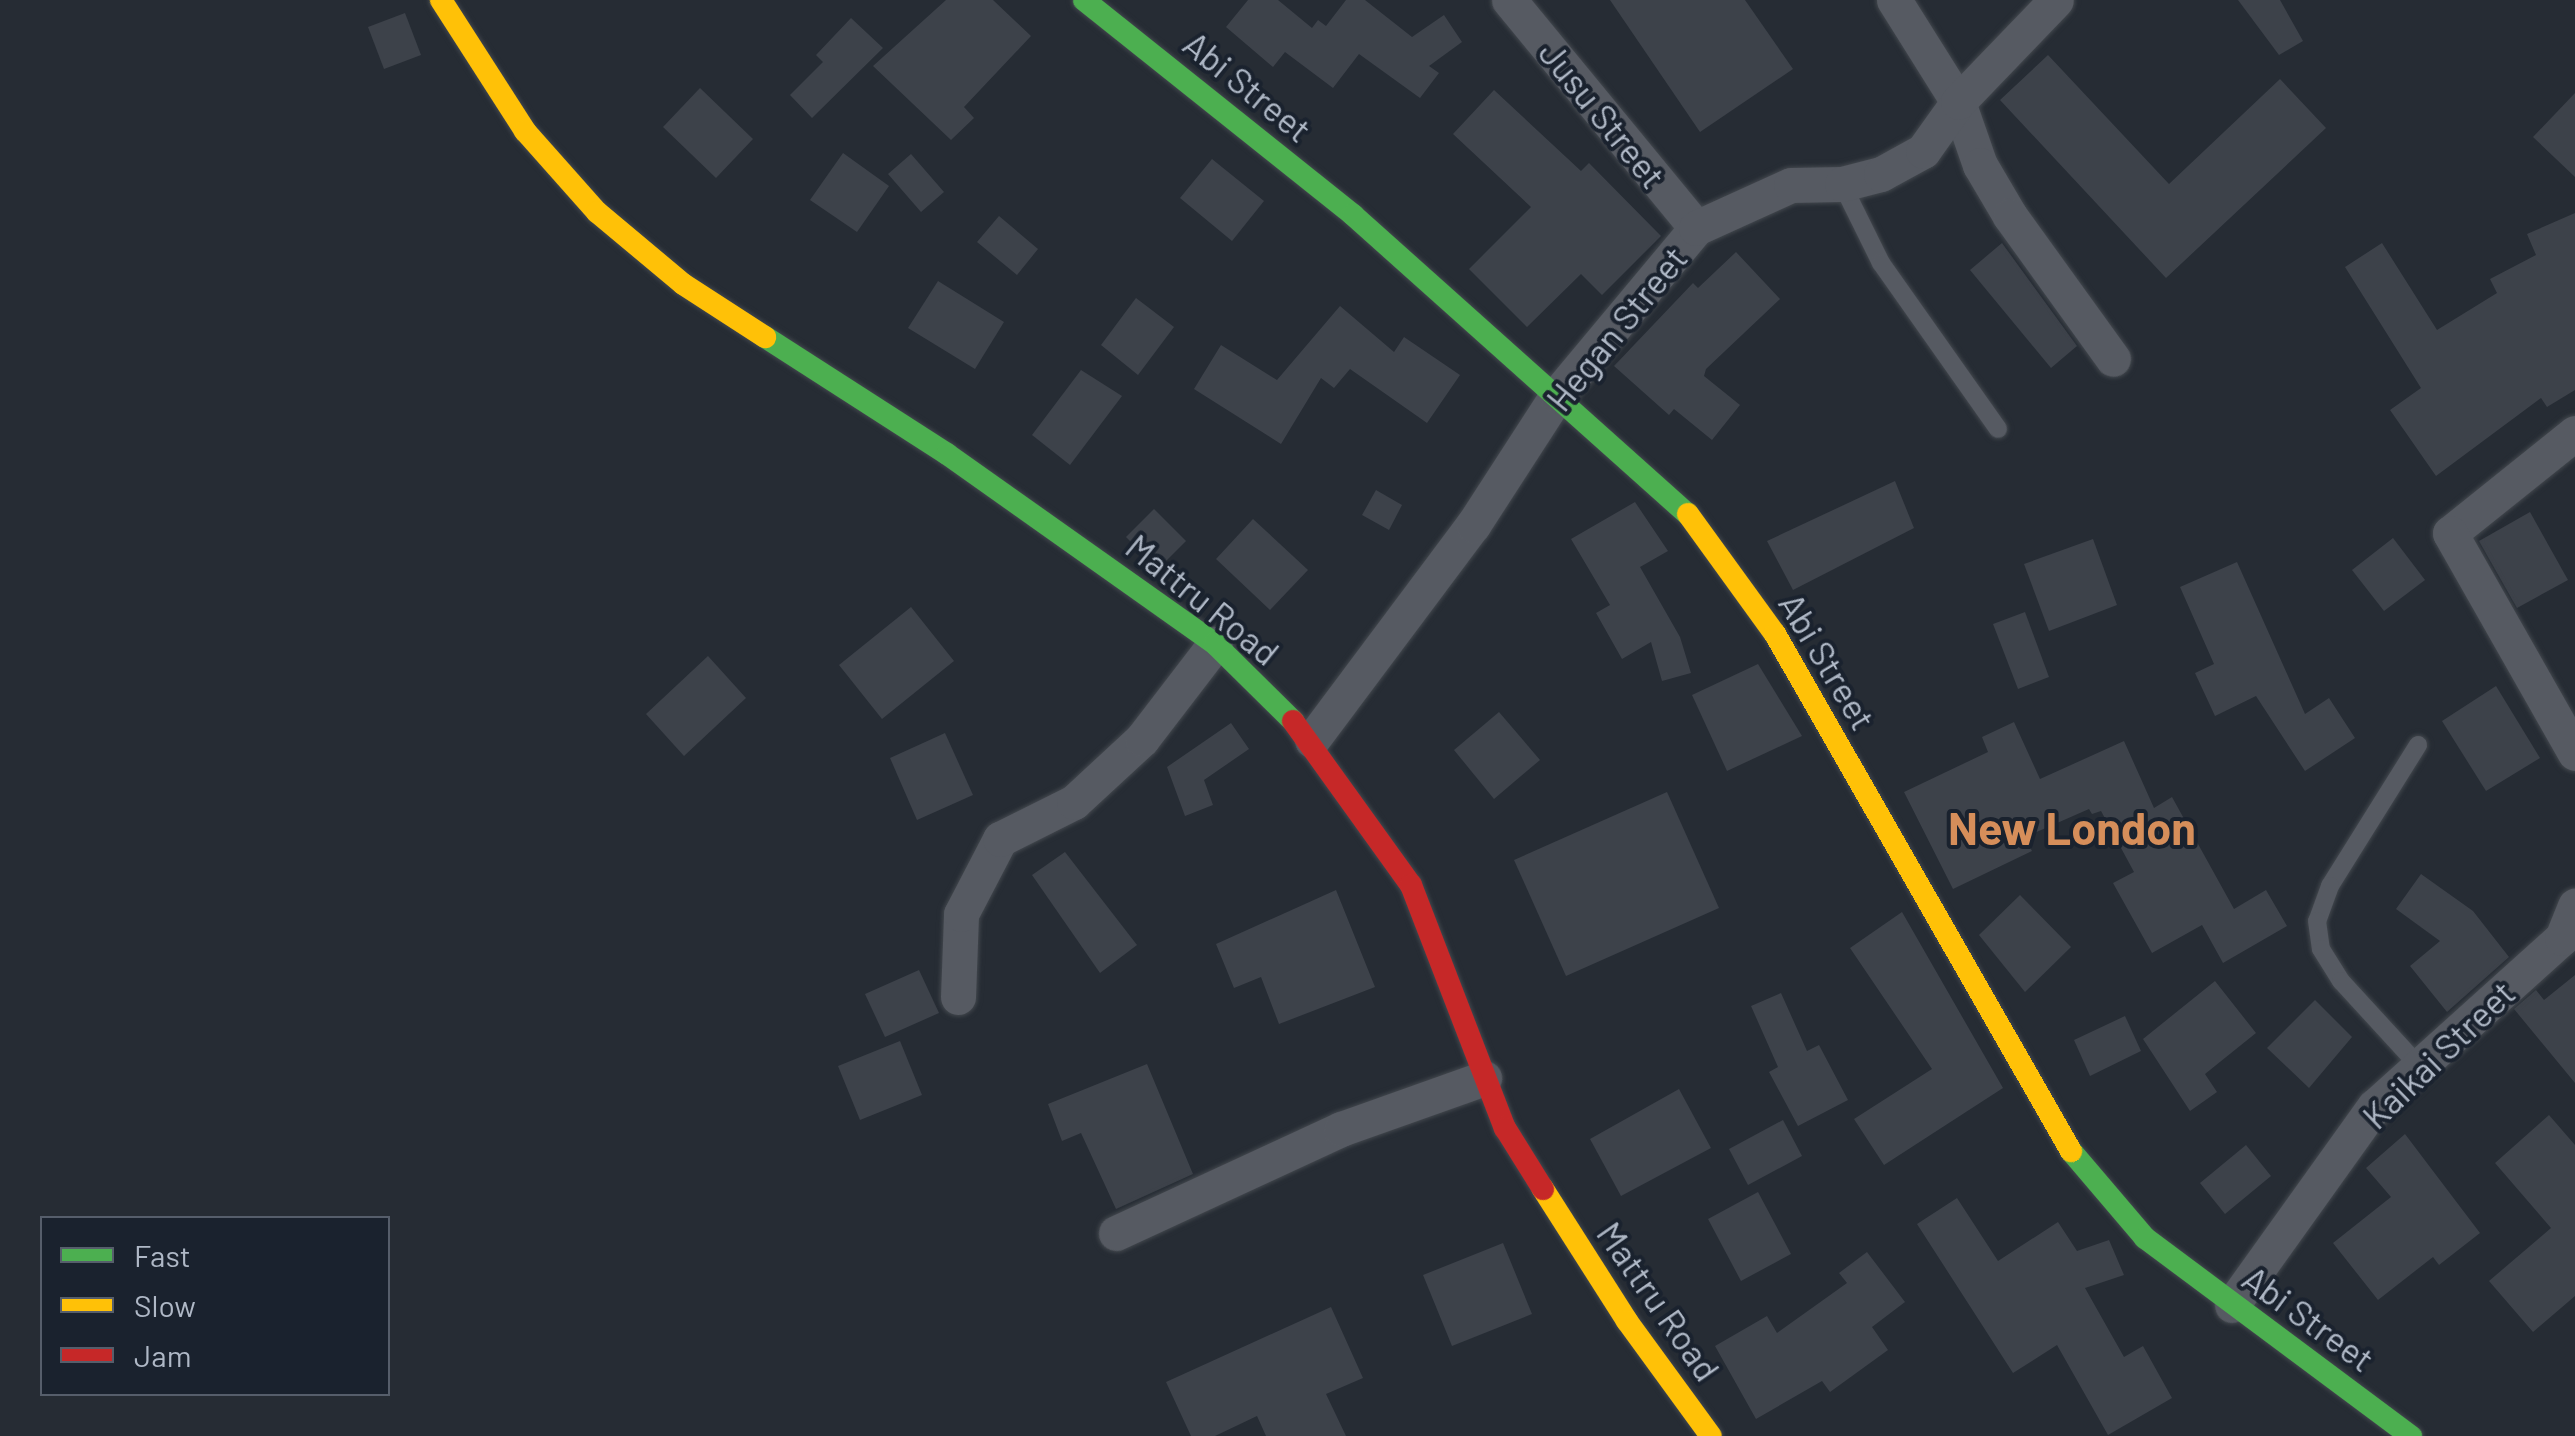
<!DOCTYPE html>
<html>
<head>
<meta charset="utf-8">
<style>
  body { margin:0 }
  #map { position:relative; width:2575px; height:1436px; overflow:hidden; background:#262c34; font-family:Barlow,sans-serif }
  div>[style] { position:absolute }
  .building>* { inset:0; background:#3d424a }
  .roads { filter:drop-shadow(0 0 2px #42474d) drop-shadow(0 0 2px #42474d) }
  .lane>* { height:18px; margin:-9px; padding:0 9px; transform-origin:9px; border-radius:9px; background:#565a62 }
  .street>* { height:35px; margin:-17.5px; padding:0 17.5px; transform-origin:17.5px; border-radius:17.5px; background:#565a62 }
  .fast>* { height:22px; margin:-11px; padding:0 11px; transform-origin:11px; border-radius:11px; background:#4caf50 }
  .slow>* { height:22px; margin:-11px; padding:0 11px; transform-origin:11px; border-radius:11px; background:#ffc107 }
  .jam>* { height:22px; margin:-11px; padding:0 11px; transform-origin:11px; border-radius:11px; background:#c62828 }
  span { translate:-50% -50%; white-space:nowrap; text-align:center; line-height:1.15; -webkit-text-stroke:8px #1a222e; paint-order:stroke }
  .street-label { font-size:35px; color:#afb8c6 }
  .district-label { font-size:45px; color:#d68e5a; font-weight:700 }
  .legend { position:absolute; left:40px; top:1216px; width:350px; height:180px; box-sizing:border-box; background:#1a222e; border:2px solid #565e6b; margin:0; padding:12px 18px; list-style:none; font-size:30px; color:#afb8c6 }
  .legend li { display:flex; align-items:center; gap:20px; height:50px }
  .legend b { width:50px; border:2px solid #565e6b }
</style>
</head>
<body>
<div id="map">
  <div class="building">
    <div style="clip-path:polygon(946px 0,993px 0,1031px 36px,964px 107px,974px 118px,951px 140px,873px 66px)"></div>
    <div style="clip-path:polygon(1248px 0,1278px 0,1312px 28px,1318px 20px,1326px 26px,1346px 0,1365px 0,1412px 37px,1444px 15px,1462px 42px,1429px 66px,1439px 73px,1420px 98px,1359px 54px,1333px 88px,1285px 52px,1273px 67px,1226px 27px)"></div>
    <div style="clip-path:polygon(1610px 0,1745px 0,1793px 69px,1700px 132px)"></div>
    <div style="clip-path:polygon(2238px 0,2280px 0,2303px 41px,2279px 55px)"></div>
    <div style="clip-path:polygon(405px 13px,421px 55px,384px 69px,368px 27px)"></div>
    <div style="clip-path:polygon(851px 18px,883px 48px,812px 118px,790px 95px,823px 62px,816px 55px)"></div>
    <div style="clip-path:polygon(2048px 55px,2169px 184px,2280px 79px,2326px 128px,2166px 278px,2000px 100px)"></div>
    <div style="clip-path:polygon(700px 88px,753px 139px,716px 178px,663px 127px)"></div>
    <div style="clip-path:polygon(1494px 90px,1581px 171px,1589px 163px,1661px 236px,1602px 295px,1581px 274px,1527px 327px,1469px 269px,1531px 207px,1453px 134px)"></div>
    <div style="clip-path:polygon(2575px 93px,2575px 177px,2533px 137px)"></div>
    <div style="clip-path:polygon(843px 153px,889px 186px,857px 232px,810px 200px)"></div>
    <div style="clip-path:polygon(911px 154px,944px 192px,921px 212px,888px 174px)"></div>
    <div style="clip-path:polygon(1212px 159px,1264px 201px,1232px 241px,1180px 198px)"></div>
    <div style="clip-path:polygon(2575px 213px,2575px 390px,2547px 407px,2541px 398px,2436px 476px,2390px 410px,2421px 388px,2345px 267px,2382px 243px,2437px 330px,2497px 293px,2490px 279px,2536px 255px,2527px 234px)"></div>
    <div style="clip-path:polygon(999px 216px,1038px 249px,1017px 275px,977px 242px)"></div>
    <div style="clip-path:polygon(2002px 243px,2077px 346px,2051px 368px,1970px 270px)"></div>
    <div style="clip-path:polygon(1736px 252px,1780px 299px,1706px 369px,1704px 376px,1740px 405px,1712px 440px,1674px 409px,1669px 415px,1614px 366px,1693px 283px,1698px 288px)"></div>
    <div style="clip-path:polygon(938px 281px,1004px 322px,975px 369px,908px 328px)"></div>
    <div style="clip-path:polygon(1136px 298px,1174px 327px,1138px 375px,1101px 345px)"></div>
    <div style="clip-path:polygon(1340px 306px,1394px 352px,1404px 337px,1460px 375px,1427px 423px,1350px 369px,1334px 388px,1321px 378px,1281px 444px,1194px 389px,1221px 345px,1277px 380px)"></div>
    <div style="clip-path:polygon(1081px 370px,1122px 396px,1070px 465px,1032px 435px)"></div>
    <div style="clip-path:polygon(1895px 481px,1914px 528px,1793px 590px,1767px 541px)"></div>
    <div style="clip-path:polygon(1376px 490px,1402px 505px,1389px 530px,1362px 515px)"></div>
    <div style="clip-path:polygon(1635px 502px,1668px 551px,1640px 567px,1680px 637px,1691px 673px,1662px 681px,1651px 642px,1622px 659px,1596px 613px,1610px 605px,1571px 539px)"></div>
    <div style="clip-path:polygon(1154px 509px,1186px 541px,1158px 569px,1126px 537px)"></div>
    <div style="clip-path:polygon(2530px 512px,2568px 580px,2517px 608px,2479px 541px)"></div>
    <div style="clip-path:polygon(1253px 519px,1308px 570px,1270px 610px,1216px 559px)"></div>
    <div style="clip-path:polygon(2393px 538px,2425px 580px,2384px 611px,2352px 570px)"></div>
    <div style="clip-path:polygon(2093px 539px,2117px 605px,2049px 631px,2024px 564px)"></div>
    <div style="clip-path:polygon(2237px 562px,2305px 714px,2329px 698px,2355px 738px,2305px 771px,2256px 696px,2215px 716px,2195px 673px,2214px 664px,2180px 587px)"></div>
    <div style="clip-path:polygon(911px 607px,954px 661px,882px 719px,839px 665px)"></div>
    <div style="clip-path:polygon(2025px 612px,2049px 677px,2018px 689px,1993px 624px)"></div>
    <div style="clip-path:polygon(708px 656px,746px 698px,684px 756px,646px 714px)"></div>
    <div style="clip-path:polygon(1758px 664px,1802px 736px,1727px 771px,1692px 695px)"></div>
    <div style="clip-path:polygon(2496px 686px,2540px 758px,2486px 791px,2442px 721px)"></div>
    <div style="clip-path:polygon(1499px 712px,1540px 760px,1494px 799px,1454px 750px)"></div>
    <div style="clip-path:polygon(2014px 722px,2040px 779px,2124px 741px,2154px 808px,2172px 797px,2234px 909px,2266px 890px,2287px 926px,2223px 963px,2202px 925px,2152px 953px,2113px 883px,2134px 872px,2101px 811px,2092px 814px,2089px 809px,2025px 837px,2032px 851px,1953px 889px,1904px 792px,1988px 752px,1982px 737px)"></div>
    <div style="clip-path:polygon(1231px 723px,1249px 749px,1204px 780px,1213px 805px,1185px 816px,1167px 767px)"></div>
    <div style="clip-path:polygon(945px 733px,973px 795px,917px 820px,890px 758px)"></div>
    <div style="clip-path:polygon(1667px 792px,1719px 908px,1566px 976px,1514px 860px)"></div>
    <div style="clip-path:polygon(1065px 852px,1137px 945px,1100px 973px,1032px 875px)"></div>
    <div style="clip-path:polygon(2421px 874px,2473px 911px,2509px 957px,2447px 1012px,2410px 966px,2440px 941px,2396px 909px)"></div>
    <div style="clip-path:polygon(1336px 890px,1375px 987px,1279px 1024px,1261px 977px,1234px 988px,1216px 944px)"></div>
    <div style="clip-path:polygon(2020px 895px,2071px 947px,2025px 992px,1979px 935px)"></div>
    <div style="clip-path:polygon(1902px 912px,2003px 1088px,1884px 1165px,1854px 1119px,1932px 1069px,1850px 948px)"></div>
    <div style="clip-path:polygon(919px 970px,939px 1013px,885px 1037px,865px 994px)"></div>
    <div style="clip-path:polygon(2575px 975px,2575px 1083px,2514px 1009px,2536px 990px,2544px 1000px)"></div>
    <div style="clip-path:polygon(2215px 981px,2256px 1033px,2205px 1074px,2217px 1092px,2190px 1111px,2143px 1039px)"></div>
    <div style="clip-path:polygon(1781px 993px,1807px 1051px,1819px 1045px,1848px 1100px,1798px 1126px,1769px 1072px,1778px 1067px,1751px 1006px)"></div>
    <div style="clip-path:polygon(2315px 1000px,2352px 1037px,2309px 1088px,2267px 1048px)"></div>
    <div style="clip-path:polygon(2125px 1016px,2141px 1051px,2090px 1076px,2074px 1040px)"></div>
    <div style="clip-path:polygon(900px 1041px,922px 1095px,860px 1120px,838px 1066px)"></div>
    <div style="clip-path:polygon(1147px 1064px,1193px 1174px,1116px 1209px,1081px 1133px,1062px 1141px,1048px 1104px)"></div>
    <div style="clip-path:polygon(1679px 1089px,1711px 1148px,1621px 1196px,1590px 1139px)"></div>
    <div style="clip-path:polygon(2549px 1115px,2575px 1145px,2575px 1296px,2533px 1332px,2489px 1281px,2551px 1228px,2495px 1163px)"></div>
    <div style="clip-path:polygon(1783px 1120px,1802px 1156px,1748px 1185px,1729px 1149px)"></div>
    <div style="clip-path:polygon(2405px 1134px,2480px 1233px,2439px 1265px,2433px 1257px,2378px 1300px,2333px 1243px,2391px 1197px,2366px 1168px)"></div>
    <div style="clip-path:polygon(2246px 1145px,2271px 1176px,2225px 1214px,2200px 1183px)"></div>
    <div style="clip-path:polygon(1758px 1192px,1791px 1254px,1741px 1281px,1708px 1219px)"></div>
    <div style="clip-path:polygon(1957px 1198px,1998px 1261px,2058px 1222px,2077px 1251px,2109px 1240px,2124px 1275px,2085px 1288px,2124px 1357px,2143px 1346px,2172px 1398px,2108px 1435px,2057px 1345px,2013px 1373px,1917px 1224px)"></div>
    <div style="clip-path:polygon(1503px 1243px,1532px 1314px,1452px 1346px,1423px 1275px)"></div>
    <div style="clip-path:polygon(1867px 1252px,1905px 1302px,1872px 1327px,1888px 1350px,1830px 1392px,1822px 1381px,1756px 1419px,1715px 1346px,1767px 1316px,1777px 1333px,1847px 1283px,1839px 1273px)"></div>
    <div style="clip-path:polygon(1331px 1307px,1363px 1378px,1326px 1394px,1346px 1436px,1266px 1436px,1257px 1416px,1215px 1436px,1191px 1436px,1166px 1382px)"></div>
  </div>
  <div class="roads">
    <div class="lane">
      <div style="left:1842px;top:184px;width:88px;rotate:63.7deg"></div>
      <div style="left:1881px;top:263px;width:203px;rotate:54.8deg"></div>
      <div style="left:2418px;top:745px;width:166px;rotate:122deg"></div>
      <div style="left:2330px;top:886px;width:37px;rotate:110deg"></div>
      <div style="left:2317px;top:921px;width:28px;rotate:82deg"></div>
      <div style="left:2321px;top:949px;width:38px;rotate:58deg"></div>
      <div style="left:2341px;top:981px;width:115px;rotate:47.5deg"></div>
    </div>
    <div class="street">
      <div style="left:1509px;top:0;width:295px;rotate:50.6deg"></div>
      <div style="left:1894px;top:0;width:120px;rotate:57.9deg"></div>
      <div style="left:1958px;top:102px;width:67px;rotate:70.8deg"></div>
      <div style="left:1980px;top:165px;width:59px;rotate:59.5deg"></div>
      <div style="left:2010px;top:216px;width:176px;rotate:54.2deg"></div>
      <div style="left:2575px;top:433px;width:160px;rotate:141.3deg"></div>
      <div style="left:2450px;top:533px;width:253px;rotate:60.4deg"></div>
      <div style="left:1312px;top:740px;width:269px;rotate:-53.2deg"></div>
      <div style="left:1473px;top:525px;width:155px;rotate:-57.1deg"></div>
      <div style="left:1557px;top:395px;width:217px;rotate:-50.2deg"></div>
      <div style="left:1696px;top:228px;width:104px;rotate:-24.4deg"></div>
      <div style="left:1791px;top:185px;width:51px;rotate:-1.1deg"></div>
      <div style="left:1842px;top:184px;width:40px;rotate:-14.4deg"></div>
      <div style="left:1881px;top:174px;width:48px;rotate:-28.7deg"></div>
      <div style="left:1923px;top:151px;width:60px;rotate:-54.5deg"></div>
      <div style="left:1958px;top:102px;width:141px;rotate:-46.1deg"></div>
      <div style="left:958px;top:997px;width:83px;rotate:-87.9deg"></div>
      <div style="left:961px;top:914px;width:85px;rotate:-62.5deg"></div>
      <div style="left:1000px;top:839px;width:83px;rotate:-26.6deg"></div>
      <div style="left:1074px;top:802px;width:93px;rotate:-42.8deg"></div>
      <div style="left:1142px;top:739px;width:120px;rotate:-52.5deg"></div>
      <div style="left:1116px;top:1233px;width:248px;rotate:-24.8deg"></div>
      <div style="left:1341px;top:1129px;width:152px;rotate:-19.6deg"></div>
      <div style="left:2232px;top:1305px;width:244px;rotate:-54.4deg"></div>
      <div style="left:2374px;top:1107px;width:253px;rotate:-42deg"></div>
      <div style="left:2562px;top:938px;width:35px;rotate:-68deg"></div>
    </div>
    <div class="fast">
      <div style="left:1084px;top:0;width:344px;rotate:38.6deg"></div>
      <div style="left:1353px;top:215px;width:449px;rotate:41.8deg"></div>
      <div style="left:765px;top:337px;width:216px;rotate:32.7deg"></div>
      <div style="left:947px;top:454px;width:329px;rotate:35.3deg"></div>
      <div style="left:1215px;top:644px;width:110px;rotate:44.6deg"></div>
      <div style="left:2071px;top:1151px;width:114px;rotate:49.6deg"></div>
      <div style="left:2145px;top:1238px;width:332px;rotate:36.7deg"></div>
    </div>
    <div class="slow">
      <div style="left:441px;top:0;width:156px;rotate:57.3deg"></div>
      <div style="left:525px;top:131px;width:108px;rotate:48.4deg"></div>
      <div style="left:597px;top:212px;width:112px;rotate:39.9deg"></div>
      <div style="left:683px;top:284px;width:98px;rotate:32.9deg"></div>
      <div style="left:1688px;top:514px;width:148px;rotate:54.1deg"></div>
      <div style="left:1775px;top:634px;width:596px;rotate:60.21deg"></div>
      <div style="left:1543px;top:1189px;width:156px;rotate:57.5deg"></div>
      <div style="left:1627px;top:1321px;width:142px;rotate:53.9deg"></div>
    </div>
    <div class="jam">
      <div style="left:1293px;top:721px;width:202px;rotate:54.3deg"></div>
      <div style="left:1411px;top:885px;width:261px;rotate:68.9deg"></div>
      <div style="left:1505px;top:1128px;width:72px;rotate:58.1deg"></div>
    </div>
  </div>
  <div class="street-label">
    <span style="left:1248px;top:86px;rotate:39deg">Abi Street</span>
    <span style="left:1603px;top:114px;rotate:51deg">Jusu Street</span>
    <span style="left:1616px;top:328px;rotate:-51deg">Hegan Street</span>
    <span style="left:1203px;top:599px;rotate:39deg">Mattru Road</span>
    <span style="left:1828px;top:661px;rotate:59deg">Abi Street</span>
    <span style="left:2438px;top:1054px;rotate:-44deg">Kaikai Street</span>
    <span style="left:1659px;top:1301px;rotate:55deg">Mattru Road</span>
    <span style="left:2309px;top:1318px;rotate:36deg">Abi Street</span>
  </div>
  <div class="district-label">
    <span style="left:2072px;top:828px">New London</span>
  </div>
  <ul class="legend">
  <li><b style="height:12px;background:#4caf50"></b>Fast</li>
  <li><b style="height:12px;background:#ffc107"></b>Slow</li>
  <li><b style="height:12px;background:#c62828"></b>Jam</li>
  </ul>
</div>
</body>
</html>
